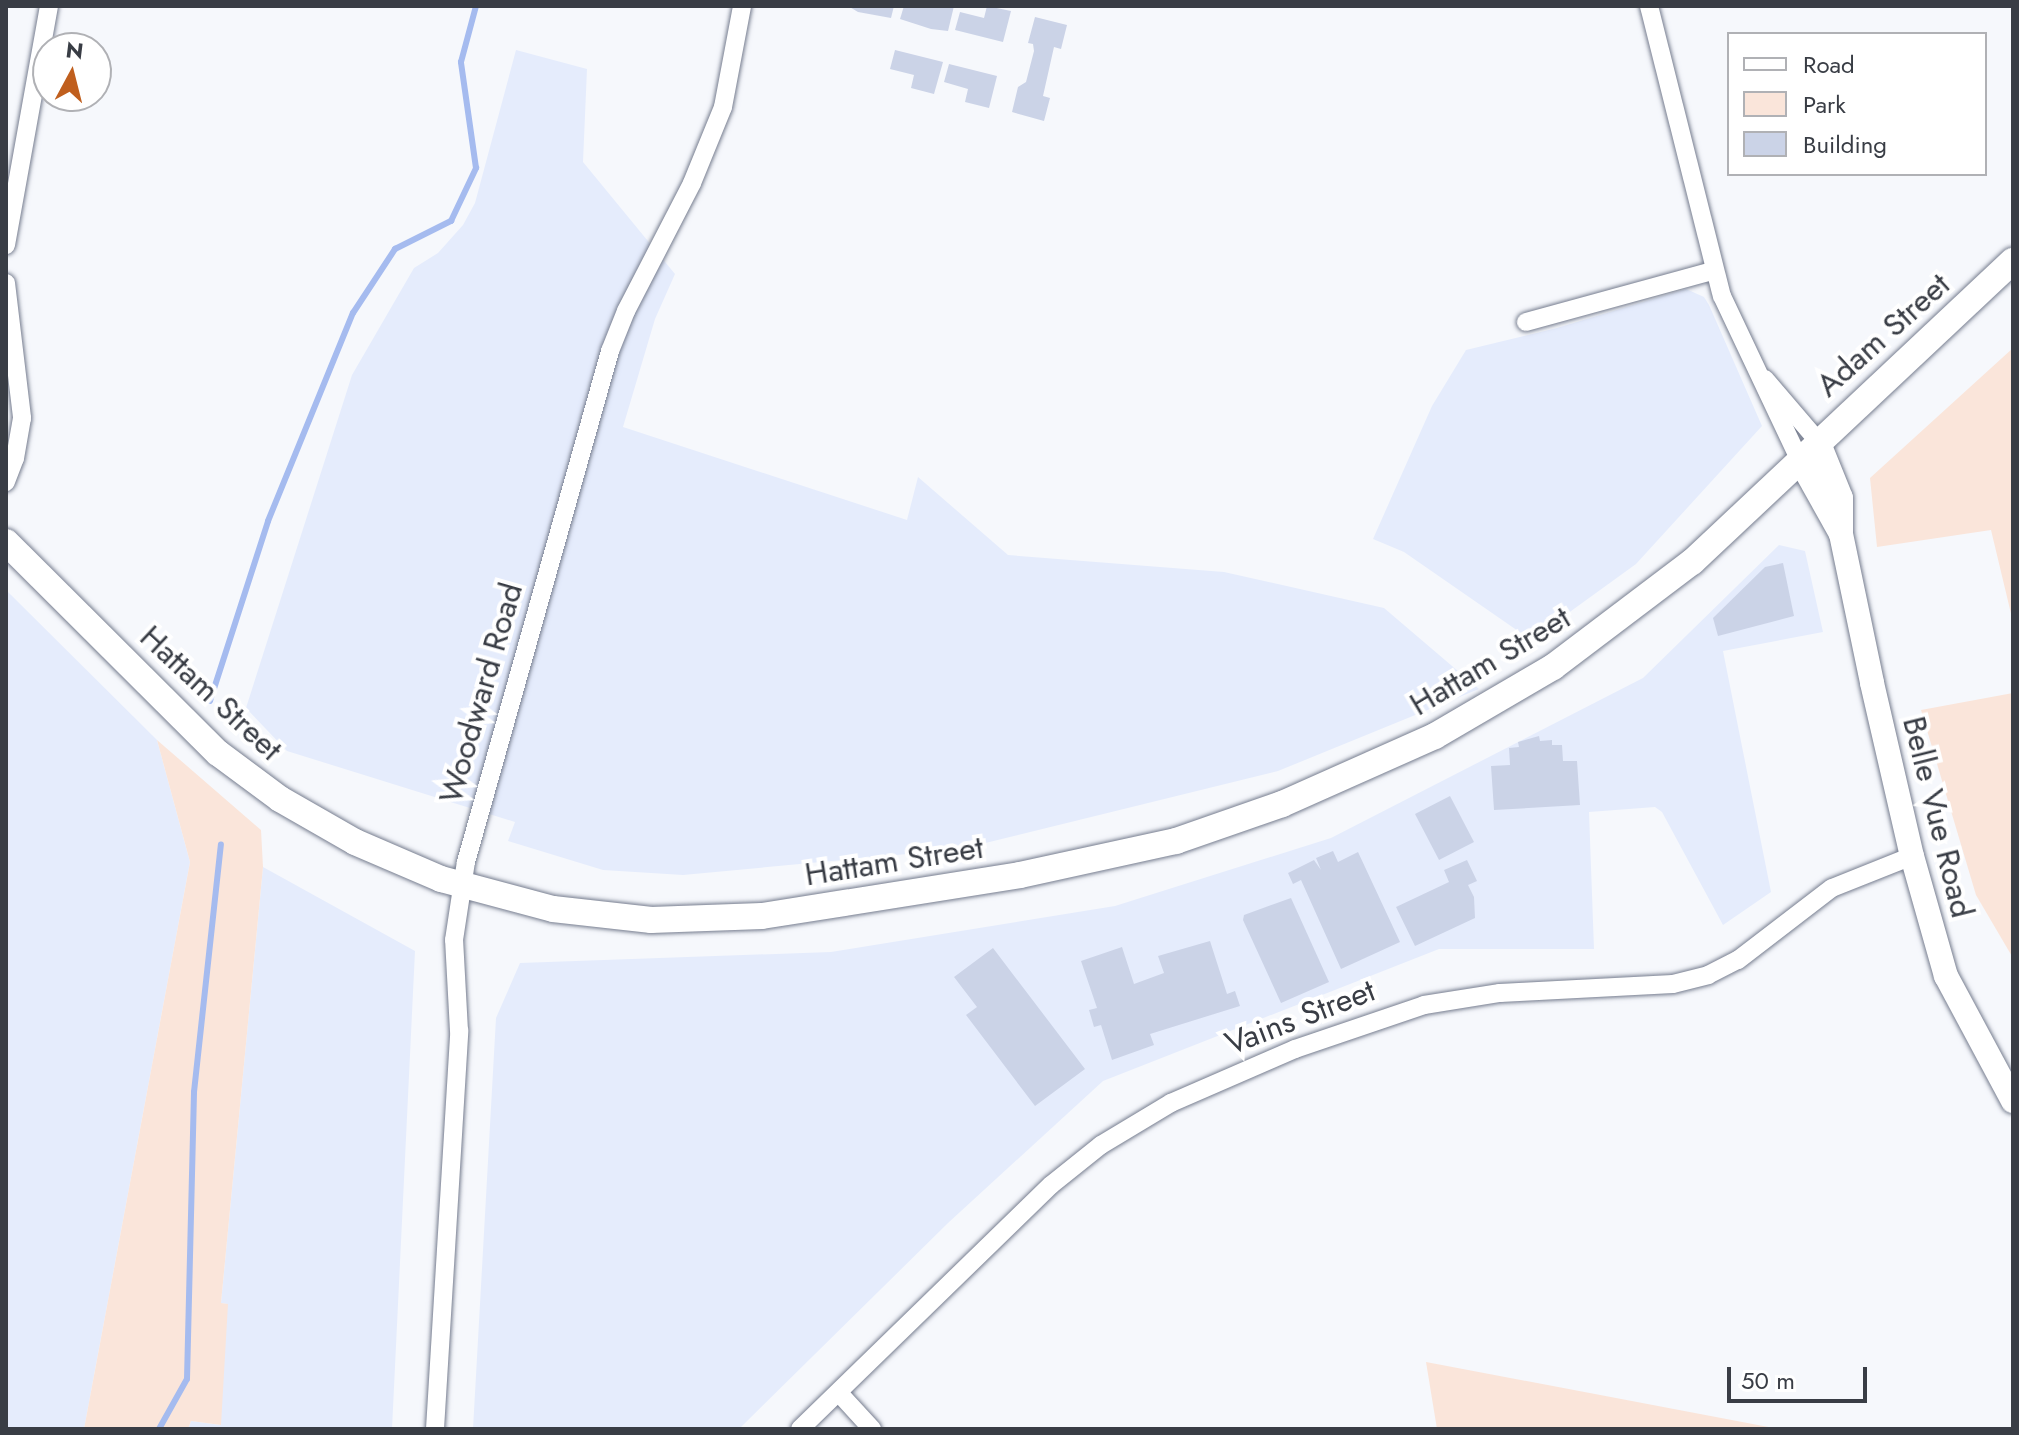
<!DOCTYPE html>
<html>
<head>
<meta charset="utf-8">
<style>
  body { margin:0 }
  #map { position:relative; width:2019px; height:1435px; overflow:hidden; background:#f6f8fc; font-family:Jost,sans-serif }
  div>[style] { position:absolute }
  .built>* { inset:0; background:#e5ecfc }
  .green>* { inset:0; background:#fae5da }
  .stream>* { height:6px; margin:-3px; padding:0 3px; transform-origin:3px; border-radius:3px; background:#a5bbef }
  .building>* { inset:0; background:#cbd3e7 }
  .roads { filter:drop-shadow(0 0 2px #767d8f) drop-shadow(0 0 2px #767d8f) }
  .minor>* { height:18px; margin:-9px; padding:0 9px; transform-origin:9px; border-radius:9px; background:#fff }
  .tertiary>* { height:24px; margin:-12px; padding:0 12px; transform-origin:12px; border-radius:12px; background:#fff }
  .secondary>* { height:26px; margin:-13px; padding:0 13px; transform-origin:13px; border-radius:13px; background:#fff }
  span { translate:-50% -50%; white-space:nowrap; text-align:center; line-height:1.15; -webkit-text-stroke:8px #fff; paint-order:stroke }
  .street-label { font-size:32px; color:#393d45 }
  .frame { position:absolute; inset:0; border:8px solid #393d45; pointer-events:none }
  .legend { position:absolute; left:1727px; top:32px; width:260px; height:144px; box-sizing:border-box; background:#fff; border:2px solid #b0b1b5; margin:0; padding:10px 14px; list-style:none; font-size:24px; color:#393d45 }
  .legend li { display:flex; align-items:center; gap:16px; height:40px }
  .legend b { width:40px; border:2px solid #b0b1b5 }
  .north { position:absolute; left:32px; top:32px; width:80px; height:80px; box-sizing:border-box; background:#fff; border:2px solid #b0b1b5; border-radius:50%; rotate:7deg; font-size:22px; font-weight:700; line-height:32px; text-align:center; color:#393d45 }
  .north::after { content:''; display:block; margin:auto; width:28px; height:36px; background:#c05f1e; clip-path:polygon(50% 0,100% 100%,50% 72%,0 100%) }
  .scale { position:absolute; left:1727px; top:1367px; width:140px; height:36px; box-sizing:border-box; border:4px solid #393d45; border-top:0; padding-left:10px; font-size:24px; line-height:28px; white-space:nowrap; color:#393d45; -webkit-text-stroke:6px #fff; paint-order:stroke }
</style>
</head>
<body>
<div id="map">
  <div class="built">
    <div style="clip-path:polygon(516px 50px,587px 69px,583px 162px,675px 274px,655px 319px,623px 427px,907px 520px,918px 477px,1008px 555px,1224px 572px,1384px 608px,1479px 689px,1278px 771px,961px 849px,683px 875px,603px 870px,508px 841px,515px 822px,287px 751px,246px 708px,352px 375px,414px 268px,438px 253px,463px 225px,475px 203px)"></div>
    <div style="clip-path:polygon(1686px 289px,1704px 297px,1709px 305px,1762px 426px,1636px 564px,1531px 640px,1404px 552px,1373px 539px,1432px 406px,1466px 350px,1557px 328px)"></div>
    <div style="clip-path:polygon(1779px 545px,1805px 551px,1823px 632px,1723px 651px,1771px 892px,1723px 925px,1662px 812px,1655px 807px,1589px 812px,1594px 949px,1439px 949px,1103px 1081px,948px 1223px,739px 1429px,473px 1429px,496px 1018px,520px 963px,831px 952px,1115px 906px,1331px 838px,1643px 678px)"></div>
    <div style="clip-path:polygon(6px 590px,157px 740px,190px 862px,84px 1429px,6px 1429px)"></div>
    <div style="clip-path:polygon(263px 867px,415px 951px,392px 1429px,188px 1429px,191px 1421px,220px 1425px,227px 1304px,221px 1303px)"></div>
  </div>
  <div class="green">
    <div style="clip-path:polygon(2013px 348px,2013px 622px,1991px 530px,1877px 547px,1870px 478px)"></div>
    <div style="clip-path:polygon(2013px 693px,2013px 958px,1976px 895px,1921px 710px)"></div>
    <div style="clip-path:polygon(157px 740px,261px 830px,263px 867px,221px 1303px,228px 1304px,221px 1425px,191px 1421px,188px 1429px,84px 1429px,190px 862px)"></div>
    <div style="clip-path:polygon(1426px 1362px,1779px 1429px,1437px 1429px)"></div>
  </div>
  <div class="stream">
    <div style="left:210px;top:701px;width:189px;rotate:-72.1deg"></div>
    <div style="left:268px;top:521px;width:225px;rotate:-67.8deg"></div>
    <div style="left:353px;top:313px;width:77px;rotate:-56.7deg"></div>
    <div style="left:395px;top:249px;width:63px;rotate:-26.6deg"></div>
    <div style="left:451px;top:221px;width:59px;rotate:-64.7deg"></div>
    <div style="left:476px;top:168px;width:107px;rotate:-98.1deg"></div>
    <div style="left:461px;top:62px;width:58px;rotate:-75deg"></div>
    <div style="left:159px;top:1429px;width:57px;rotate:-60.8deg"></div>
    <div style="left:187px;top:1379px;width:287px;rotate:-88.6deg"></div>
    <div style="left:194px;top:1092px;width:249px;rotate:-83.8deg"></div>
  </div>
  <div class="building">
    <div style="clip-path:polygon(848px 6px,894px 6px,891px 18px,858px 12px)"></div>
    <div style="clip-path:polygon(904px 6px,954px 6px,948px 31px,931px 29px,900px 19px)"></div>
    <div style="clip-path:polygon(987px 6px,1011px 11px,1003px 42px,955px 30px,960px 12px,984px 18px)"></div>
    <div style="clip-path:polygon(1035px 17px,1067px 25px,1061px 49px,1054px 47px,1043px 96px,1050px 98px,1044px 121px,1012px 112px,1018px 87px,1026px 82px,1034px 51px,1033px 44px,1028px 43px)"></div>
    <div style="clip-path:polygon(895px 50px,943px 62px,934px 94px,911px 88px,914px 75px,890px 69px)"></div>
    <div style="clip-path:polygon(949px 64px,997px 76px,989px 108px,965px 102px,968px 89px,944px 82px)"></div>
    <div style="clip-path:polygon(1783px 563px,1794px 616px,1718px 636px,1713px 618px,1765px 567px)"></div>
    <div style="clip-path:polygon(1539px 736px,1540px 741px,1552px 740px,1552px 745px,1562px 745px,1563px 761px,1577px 761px,1580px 805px,1494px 810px,1491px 766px,1510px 765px,1509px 748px,1519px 747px,1518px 742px)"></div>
    <div style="clip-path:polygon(1450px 796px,1474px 842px,1439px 860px,1415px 814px)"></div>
    <div style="clip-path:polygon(1333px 851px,1338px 862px,1358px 852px,1400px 942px,1341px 969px,1301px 880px,1293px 884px,1288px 873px,1314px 860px,1321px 870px,1316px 858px)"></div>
    <div style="clip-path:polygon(1467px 860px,1477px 881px,1468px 885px,1474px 897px,1475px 918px,1415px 946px,1396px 907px,1449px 882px,1444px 870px)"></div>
    <div style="clip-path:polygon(1291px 898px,1329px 982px,1281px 1003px,1243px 920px,1244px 915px)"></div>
    <div style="clip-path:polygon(1210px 941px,1227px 994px,1235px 991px,1240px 1006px,1150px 1034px,1154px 1045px,1112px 1060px,1101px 1025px,1094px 1027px,1089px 1010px,1097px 1008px,1081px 961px,1122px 947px,1134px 984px,1164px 973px,1158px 956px)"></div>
    <div style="clip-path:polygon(993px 948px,1085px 1069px,1035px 1106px,966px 1015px,977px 1007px,954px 977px)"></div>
  </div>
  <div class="roads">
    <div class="minor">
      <div style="left:1649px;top:6px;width:299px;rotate:75.9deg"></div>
      <div style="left:1722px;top:296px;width:180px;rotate:64.7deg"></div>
      <div style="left:6px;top:245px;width:243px;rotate:-79.8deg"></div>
      <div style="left:6px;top:283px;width:136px;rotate:83.2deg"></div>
      <div style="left:22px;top:418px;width:41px;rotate:99.9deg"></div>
      <div style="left:15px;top:458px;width:26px;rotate:111deg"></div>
      <div style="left:1526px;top:322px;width:194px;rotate:-15.3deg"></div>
      <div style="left:1765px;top:379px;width:82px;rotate:49.5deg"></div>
      <div style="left:839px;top:1393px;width:49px;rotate:47.5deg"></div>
      <div style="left:435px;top:1429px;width:399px;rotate:-86.5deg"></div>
      <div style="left:459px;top:1031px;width:91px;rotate:-93.1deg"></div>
      <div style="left:454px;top:940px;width:79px;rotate:-81.3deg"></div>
      <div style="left:466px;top:862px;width:531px;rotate:-74.26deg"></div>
      <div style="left:610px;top:351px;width:43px;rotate:-68.2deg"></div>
      <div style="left:626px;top:311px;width:144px;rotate:-62.7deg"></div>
      <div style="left:692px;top:183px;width:82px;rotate:-67.8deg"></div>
      <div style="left:723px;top:107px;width:103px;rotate:-79.3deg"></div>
      <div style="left:800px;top:1429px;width:350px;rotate:-44.2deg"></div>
      <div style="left:1051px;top:1185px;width:64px;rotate:-38.7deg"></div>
      <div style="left:1101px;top:1145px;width:82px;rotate:-31deg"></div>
      <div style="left:1171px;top:1103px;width:135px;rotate:-23.5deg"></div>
      <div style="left:1295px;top:1049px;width:136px;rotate:-18.8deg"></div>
      <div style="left:1424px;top:1005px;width:77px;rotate:-9deg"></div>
      <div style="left:1500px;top:993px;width:173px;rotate:-3deg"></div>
      <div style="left:1673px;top:984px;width:36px;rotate:-14deg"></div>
      <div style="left:1708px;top:975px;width:34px;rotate:-27deg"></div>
      <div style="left:1738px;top:960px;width:118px;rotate:-37.5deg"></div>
      <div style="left:1832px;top:888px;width:86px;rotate:-21.8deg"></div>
    </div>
    <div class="tertiary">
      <div style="left:1818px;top:441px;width:61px;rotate:68deg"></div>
      <div style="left:1841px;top:498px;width:36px;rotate:90deg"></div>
      <div style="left:1841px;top:534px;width:152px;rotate:78.2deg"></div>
      <div style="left:1872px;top:683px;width:178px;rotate:77deg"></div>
      <div style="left:1912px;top:856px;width:125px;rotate:74.2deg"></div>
      <div style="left:1946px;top:976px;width:142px;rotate:61.8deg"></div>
      <div style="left:1799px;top:459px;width:84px;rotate:60.7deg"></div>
    </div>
    <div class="secondary">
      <div style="left:6px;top:542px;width:299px;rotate:44.9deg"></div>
      <div style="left:218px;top:753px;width:77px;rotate:36.6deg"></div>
      <div style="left:280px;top:799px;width:86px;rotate:29.8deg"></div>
      <div style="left:355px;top:842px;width:94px;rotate:23.3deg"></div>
      <div style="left:441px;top:879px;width:116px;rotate:15deg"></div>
      <div style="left:553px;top:909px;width:99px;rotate:6.4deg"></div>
      <div style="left:651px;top:920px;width:111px;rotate:-2.1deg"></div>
      <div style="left:762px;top:916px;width:261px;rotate:-9deg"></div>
      <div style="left:1020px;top:875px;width:160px;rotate:-12.3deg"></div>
      <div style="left:1176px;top:841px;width:112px;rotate:-19.2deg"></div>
      <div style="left:1282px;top:804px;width:167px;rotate:-24deg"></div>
      <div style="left:1435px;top:736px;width:137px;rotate:-30.3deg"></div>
      <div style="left:1553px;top:667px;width:174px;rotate:-37.1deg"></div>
      <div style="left:1692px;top:562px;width:440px;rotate:-43.2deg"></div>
    </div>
  </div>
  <div class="street-label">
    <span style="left:1883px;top:335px;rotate:-42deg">Adam Street</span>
    <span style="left:1490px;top:661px;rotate:-31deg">Hattam Street</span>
    <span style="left:211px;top:693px;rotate:43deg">Hattam Street</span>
    <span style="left:481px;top:693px;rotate:-74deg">Woodward Road</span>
    <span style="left:1938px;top:817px;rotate:76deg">Belle Vue Road</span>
    <span style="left:894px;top:861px;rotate:-9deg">Hattam Street</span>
    <span style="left:1300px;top:1017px;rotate:-21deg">Vains Street</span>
  </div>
  <div class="frame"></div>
  <ul class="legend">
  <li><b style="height:10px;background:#fff"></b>Road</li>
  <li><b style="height:22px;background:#fae5da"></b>Park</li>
  <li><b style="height:22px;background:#cbd3e7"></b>Building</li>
  </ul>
  <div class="north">N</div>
  <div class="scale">50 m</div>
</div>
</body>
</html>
